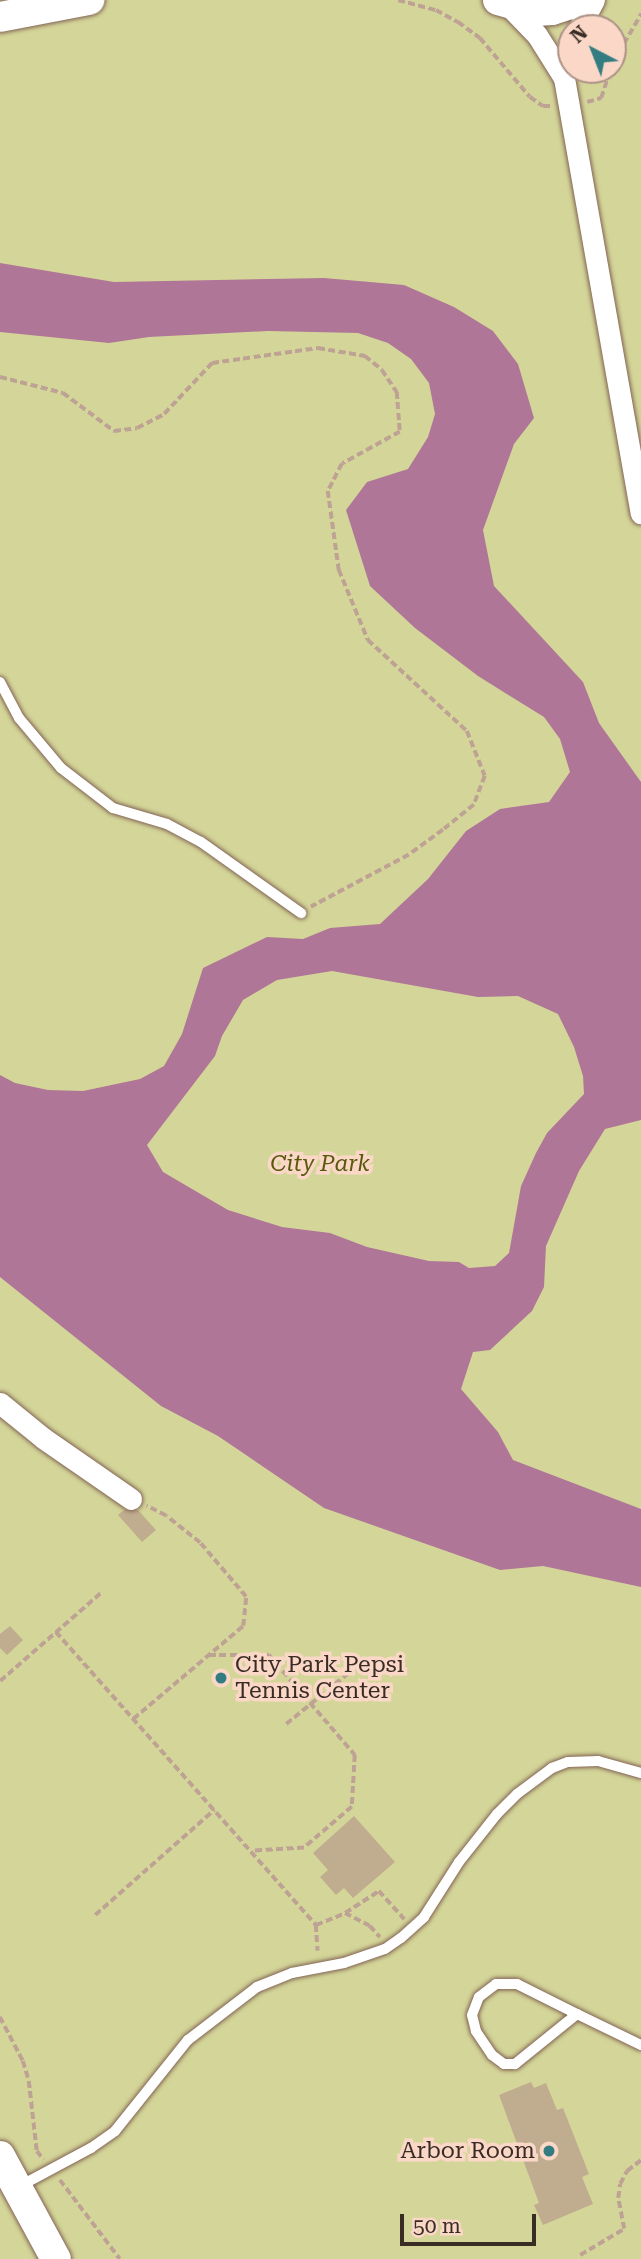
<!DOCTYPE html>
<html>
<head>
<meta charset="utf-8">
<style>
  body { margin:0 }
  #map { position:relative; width:641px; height:2259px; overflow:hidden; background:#fad7c6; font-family:"Roboto Serif",serif }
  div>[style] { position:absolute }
  .green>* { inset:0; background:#d4d699 }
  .water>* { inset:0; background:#b07697 }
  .building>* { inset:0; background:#c0ad8f }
  .path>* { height:3.5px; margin-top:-1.75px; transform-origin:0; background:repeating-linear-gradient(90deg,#bea294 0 7px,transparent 0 10.5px) }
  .roads { filter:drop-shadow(0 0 2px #836455) drop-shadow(0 0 2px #836455) }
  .lane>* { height:10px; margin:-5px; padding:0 5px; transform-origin:5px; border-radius:5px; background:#fff }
  .street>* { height:21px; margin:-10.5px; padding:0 10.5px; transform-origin:10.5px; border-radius:10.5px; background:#fff }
  .secondary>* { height:30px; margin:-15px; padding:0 15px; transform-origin:15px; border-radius:15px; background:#fff }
  .dots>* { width:19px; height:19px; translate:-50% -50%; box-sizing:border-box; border:4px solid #fad7c6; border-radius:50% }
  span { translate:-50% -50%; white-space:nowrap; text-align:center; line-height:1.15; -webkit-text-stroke:7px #fad7c6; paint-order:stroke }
  .park-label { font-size:23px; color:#59590e; font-style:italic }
  .poi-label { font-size:23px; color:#392c25 }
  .left { translate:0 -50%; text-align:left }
  .right { translate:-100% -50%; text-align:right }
  .north { position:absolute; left:557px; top:14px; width:70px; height:70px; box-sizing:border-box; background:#fad7c6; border:2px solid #ad9386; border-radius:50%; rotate:318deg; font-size:19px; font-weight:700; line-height:28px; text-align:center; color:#392c25 }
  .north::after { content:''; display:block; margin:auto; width:24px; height:32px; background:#337c82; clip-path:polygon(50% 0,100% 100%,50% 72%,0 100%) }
  .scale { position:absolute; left:400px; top:2214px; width:136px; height:32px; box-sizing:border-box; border:4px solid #392c25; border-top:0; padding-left:9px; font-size:21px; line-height:24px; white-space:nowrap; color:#392c25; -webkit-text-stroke:5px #fad7c6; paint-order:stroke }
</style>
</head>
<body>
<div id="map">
  <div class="green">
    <div style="clip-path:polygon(evenodd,0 0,641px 0,641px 2259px,0 2259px,0 0,571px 28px,613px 28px,613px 70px,571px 70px,571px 28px)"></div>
  </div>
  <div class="water">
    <div style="clip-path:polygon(evenodd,0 263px,114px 282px,324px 278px,404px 285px,454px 307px,493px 331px,518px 364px,534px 418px,514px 444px,483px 530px,494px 586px,583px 682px,599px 723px,641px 782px,641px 1120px,605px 1129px,579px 1171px,546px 1246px,544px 1287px,532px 1311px,490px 1350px,473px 1352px,461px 1389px,498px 1432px,513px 1460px,641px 1509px,641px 1587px,543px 1566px,500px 1570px,324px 1508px,218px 1436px,161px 1406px,0 1277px,0 1075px,15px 1083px,48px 1090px,83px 1091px,140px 1079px,164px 1066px,182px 1034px,203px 968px,267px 937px,303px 939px,330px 928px,380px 924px,428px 879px,466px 831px,500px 809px,549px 802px,570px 772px,560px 739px,544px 717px,478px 676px,415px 628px,370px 586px,346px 510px,367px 482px,408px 469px,428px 437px,435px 414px,429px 383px,411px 359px,388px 343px,358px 333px,268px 331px,149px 337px,109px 343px,0 332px,0 263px,332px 971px,478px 997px,518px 996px,558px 1014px,574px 1047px,583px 1076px,584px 1094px,547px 1133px,536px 1153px,521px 1186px,509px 1253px,495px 1266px,469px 1268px,459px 1262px,429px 1261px,367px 1247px,330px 1233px,282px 1227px,228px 1210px,163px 1172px,147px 1145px,215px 1056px,222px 1036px,243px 1000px,277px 980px,332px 971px)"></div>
  </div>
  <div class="building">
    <div style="clip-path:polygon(124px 1510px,138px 1510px,156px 1530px,142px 1542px,118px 1515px)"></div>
    <div style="clip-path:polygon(10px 1626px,23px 1640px,7px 1655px,0 1648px,0 1634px)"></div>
    <div style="clip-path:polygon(354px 1816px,395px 1862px,353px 1898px,344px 1888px,336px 1895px,320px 1877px,328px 1870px,313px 1853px)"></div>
    <div style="clip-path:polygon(531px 2082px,534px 2088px,546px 2083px,557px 2110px,563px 2108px,589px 2174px,582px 2177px,593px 2204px,543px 2225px,534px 2205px,539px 2203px,499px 2095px)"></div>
  </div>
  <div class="path">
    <div style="left:398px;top:0;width:39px;rotate:15deg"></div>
    <div style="left:436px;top:10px;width:25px;rotate:29deg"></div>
    <div style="left:458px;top:22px;width:27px;rotate:36deg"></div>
    <div style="left:480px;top:38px;width:77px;rotate:49.7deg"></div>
    <div style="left:530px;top:97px;width:16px;rotate:35deg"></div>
    <div style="left:543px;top:106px;width:9px"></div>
    <div style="left:613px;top:62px;width:56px;rotate:-59.7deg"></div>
    <div style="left:587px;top:102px;width:15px;rotate:-16deg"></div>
    <div style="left:601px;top:98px;width:29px;rotate:-72deg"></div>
    <div style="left:0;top:377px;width:65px;rotate:14.3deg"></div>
    <div style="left:63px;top:393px;width:64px;rotate:36.7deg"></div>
    <div style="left:114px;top:431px;width:23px;rotate:-7deg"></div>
    <div style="left:137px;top:428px;width:30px;rotate:-27deg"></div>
    <div style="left:164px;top:414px;width:70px;rotate:-46.7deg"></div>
    <div style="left:212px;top:363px;width:107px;rotate:-8.1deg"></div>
    <div style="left:318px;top:348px;width:48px;rotate:9.7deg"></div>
    <div style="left:365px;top:356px;width:22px;rotate:39deg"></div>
    <div style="left:382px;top:370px;width:27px;rotate:56deg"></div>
    <div style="left:397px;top:392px;width:40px;rotate:85.7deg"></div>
    <div style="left:400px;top:432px;width:66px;rotate:151.1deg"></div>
    <div style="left:342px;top:464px;width:30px;rotate:117deg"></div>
    <div style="left:328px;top:491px;width:80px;rotate:82.1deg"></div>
    <div style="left:339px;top:570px;width:76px;rotate:67.5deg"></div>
    <div style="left:368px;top:640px;width:134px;rotate:42.6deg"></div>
    <div style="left:467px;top:731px;width:48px;rotate:68.2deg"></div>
    <div style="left:485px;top:776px;width:31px;rotate:111deg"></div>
    <div style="left:474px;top:805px;width:40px;rotate:141deg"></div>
    <div style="left:443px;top:830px;width:42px;rotate:143.7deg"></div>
    <div style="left:409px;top:855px;width:111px;rotate:152deg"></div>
    <div style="left:56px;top:1632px;width:392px;rotate:48.4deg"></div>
    <div style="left:316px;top:1925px;width:26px;rotate:86deg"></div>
    <div style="left:209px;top:1655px;width:60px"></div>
    <div style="left:269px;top:1655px;width:132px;rotate:49.3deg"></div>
    <div style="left:355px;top:1755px;width:52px;rotate:93.3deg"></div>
    <div style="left:352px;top:1807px;width:63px;rotate:139.5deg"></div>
    <div style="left:304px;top:1848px;width:52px;rotate:176.7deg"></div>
    <div style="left:0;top:1681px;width:134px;rotate:-41.1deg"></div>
    <div style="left:133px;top:1719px;width:144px;rotate:-40.2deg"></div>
    <div style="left:243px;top:1626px;width:29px;rotate:-84deg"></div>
    <div style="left:246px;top:1597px;width:71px;rotate:-130.4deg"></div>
    <div style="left:200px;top:1543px;width:43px;rotate:-141.5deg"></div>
    <div style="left:166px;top:1516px;width:22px;rotate:-153deg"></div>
    <div style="left:286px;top:1724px;width:84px;rotate:-39.2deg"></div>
    <div style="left:345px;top:1913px;width:28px;rotate:27deg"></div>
    <div style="left:370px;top:1926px;width:15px;rotate:48deg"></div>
    <div style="left:95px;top:1915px;width:159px;rotate:-41.4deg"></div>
    <div style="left:316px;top:1925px;width:31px;rotate:-22deg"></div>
    <div style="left:345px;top:1913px;width:40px;rotate:-32.9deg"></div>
    <div style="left:379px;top:1891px;width:38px;rotate:48deg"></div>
    <div style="left:0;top:2017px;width:50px;rotate:62.4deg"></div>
    <div style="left:23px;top:2061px;width:21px;rotate:73deg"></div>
    <div style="left:29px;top:2081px;width:70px;rotate:83.5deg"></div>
    <div style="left:37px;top:2151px;width:11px;rotate:52deg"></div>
    <div style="left:60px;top:2180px;width:99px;rotate:52.8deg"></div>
    <div style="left:580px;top:2255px;width:51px;rotate:-30.6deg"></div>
    <div style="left:624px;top:2229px;width:32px;rotate:-101deg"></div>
    <div style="left:618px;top:2198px;width:14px;rotate:-82deg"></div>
    <div style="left:620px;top:2184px;width:15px;rotate:-62deg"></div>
    <div style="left:627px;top:2171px;width:18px;rotate:-38deg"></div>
  </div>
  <div class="roads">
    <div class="lane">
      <div style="left:0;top:682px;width:41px;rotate:62.2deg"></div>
      <div style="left:19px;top:718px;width:65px;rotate:50deg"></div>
      <div style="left:61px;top:768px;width:66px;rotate:37.6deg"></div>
      <div style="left:113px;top:808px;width:56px;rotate:16.5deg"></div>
      <div style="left:167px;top:824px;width:38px;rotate:28deg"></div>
      <div style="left:201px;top:842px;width:123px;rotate:35.4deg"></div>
      <div style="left:577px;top:2014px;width:80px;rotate:141.1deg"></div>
      <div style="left:515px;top:2064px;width:11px;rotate:180deg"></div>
      <div style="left:504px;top:2064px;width:15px;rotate:-143deg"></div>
      <div style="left:492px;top:2055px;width:29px;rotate:-124deg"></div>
      <div style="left:476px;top:2031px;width:16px;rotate:-104deg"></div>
      <div style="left:472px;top:2015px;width:19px;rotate:-69deg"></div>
      <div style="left:479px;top:1997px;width:21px;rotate:-37deg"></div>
      <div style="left:496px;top:1984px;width:21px"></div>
      <div style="left:517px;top:1984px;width:67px;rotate:26.6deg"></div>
      <div style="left:577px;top:2014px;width:71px;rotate:25.8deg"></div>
      <div style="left:20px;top:2186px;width:81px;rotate:-28.2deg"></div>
      <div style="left:91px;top:2148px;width:29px;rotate:-35deg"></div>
      <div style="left:115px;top:2131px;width:117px;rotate:-51.3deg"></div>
      <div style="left:188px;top:2040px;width:87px;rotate:-37.5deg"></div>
      <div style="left:257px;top:1987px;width:38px;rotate:-22deg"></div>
      <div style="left:292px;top:1973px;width:53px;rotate:-10.9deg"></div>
      <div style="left:344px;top:1963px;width:43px;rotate:-18.9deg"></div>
      <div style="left:385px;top:1949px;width:19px;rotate:-35deg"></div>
      <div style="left:401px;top:1938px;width:31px;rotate:-42deg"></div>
      <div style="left:424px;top:1917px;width:65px;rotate:-57.5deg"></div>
      <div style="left:459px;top:1862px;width:61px;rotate:-51.6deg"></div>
      <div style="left:497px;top:1814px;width:28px;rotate:-45deg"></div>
      <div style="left:517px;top:1794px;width:44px;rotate:-36.6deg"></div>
      <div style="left:552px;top:1768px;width:17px;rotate:-21deg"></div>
      <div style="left:568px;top:1762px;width:30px;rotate:-2deg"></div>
      <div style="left:598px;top:1761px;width:45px;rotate:15.6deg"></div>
    </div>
    <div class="street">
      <div style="left:507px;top:4px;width:43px;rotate:45.9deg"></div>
      <div style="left:537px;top:35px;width:51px;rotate:57.9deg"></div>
      <div style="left:564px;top:78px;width:442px;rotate:80deg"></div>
      <div style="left:579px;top:28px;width:32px;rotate:-62deg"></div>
      <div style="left:564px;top:78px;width:29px;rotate:-76deg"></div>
      <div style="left:0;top:1403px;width:55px;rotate:39.1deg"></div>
      <div style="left:43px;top:1438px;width:107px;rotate:34.7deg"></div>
    </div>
    <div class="secondary">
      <div style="left:498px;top:0;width:41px;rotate:15.8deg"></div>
      <div style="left:537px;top:11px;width:15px;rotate:-4deg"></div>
      <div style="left:552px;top:10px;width:32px;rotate:-18deg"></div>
      <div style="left:0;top:17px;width:91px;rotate:-10.8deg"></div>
      <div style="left:0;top:2156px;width:117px;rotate:61.5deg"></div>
    </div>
  </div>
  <div class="dots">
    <div style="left:221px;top:1678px;background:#337c82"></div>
    <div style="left:549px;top:2151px;background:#337c82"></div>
  </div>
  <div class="park-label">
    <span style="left:320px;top:1164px">City Park</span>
  </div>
  <div class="poi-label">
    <span class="left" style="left:235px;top:1678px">City Park Pepsi<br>Tennis Center</span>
    <span class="right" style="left:535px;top:2151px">Arbor Room</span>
  </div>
  <div class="north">N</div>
  <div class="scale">50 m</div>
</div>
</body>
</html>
